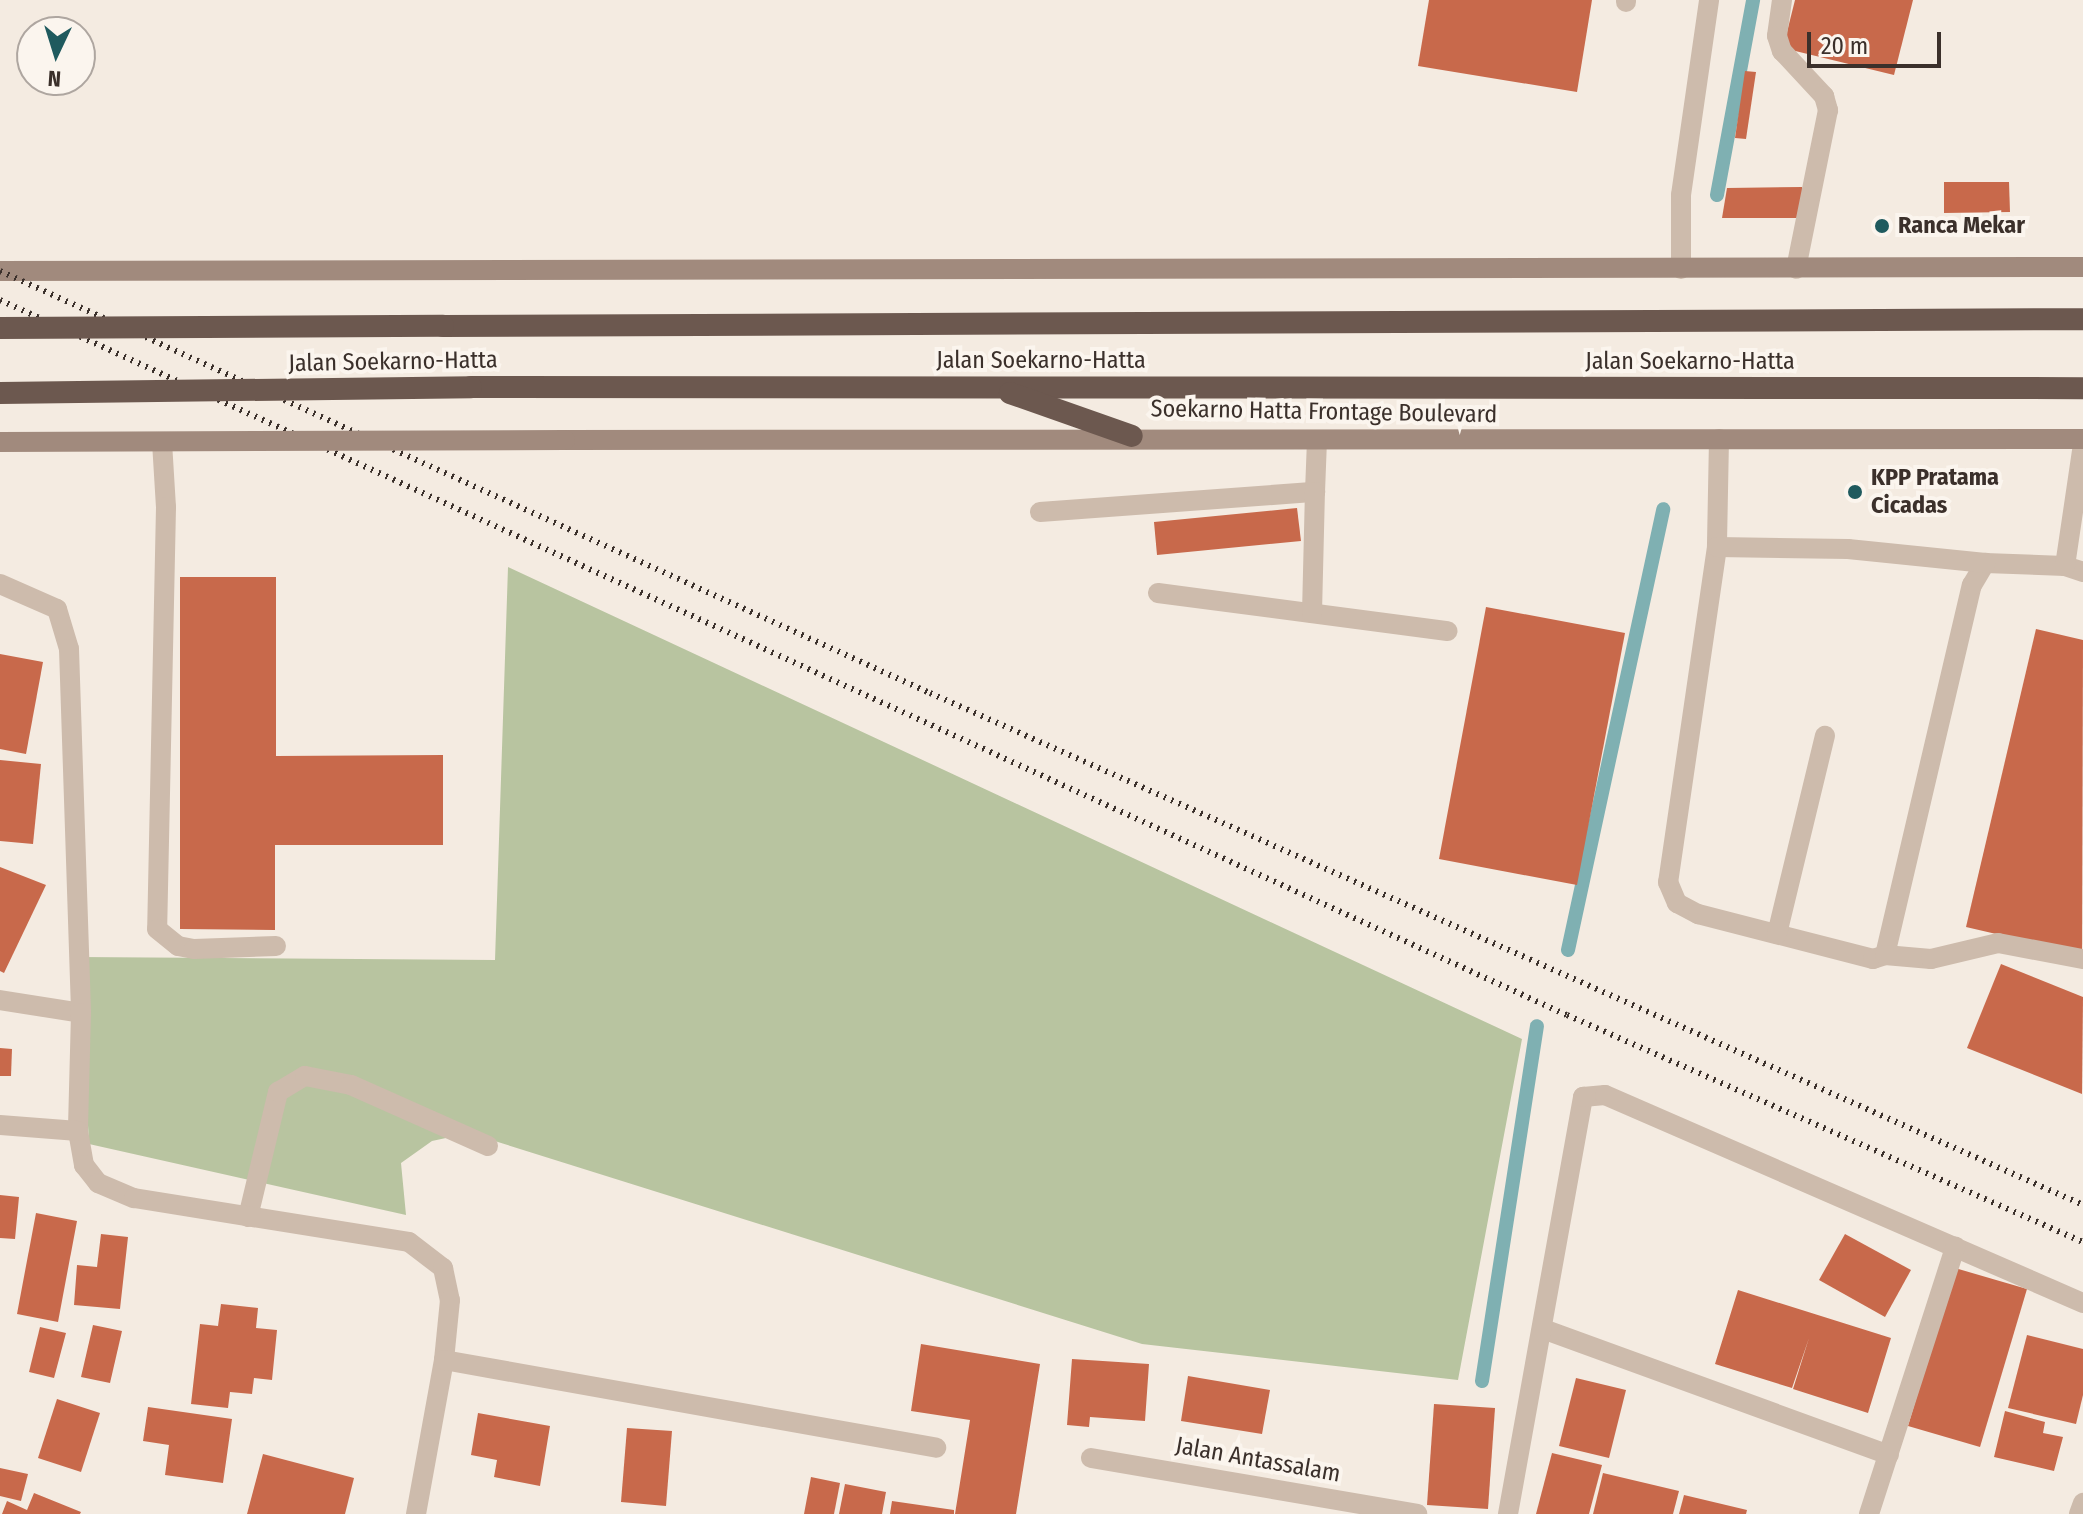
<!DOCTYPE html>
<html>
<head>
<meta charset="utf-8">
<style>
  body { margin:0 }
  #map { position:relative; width:2083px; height:1514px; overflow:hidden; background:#f4ebe1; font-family:"Fira Sans Condensed",sans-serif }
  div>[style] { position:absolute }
  .green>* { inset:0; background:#b8c4a0 }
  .stream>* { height:14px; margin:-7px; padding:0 7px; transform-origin:7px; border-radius:7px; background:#7fb0b2 }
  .building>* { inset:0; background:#c8694b }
  .service>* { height:20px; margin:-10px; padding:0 10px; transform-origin:10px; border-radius:10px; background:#cdbbac }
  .minor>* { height:20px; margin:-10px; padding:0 10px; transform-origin:10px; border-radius:10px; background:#cdbbac }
  .secondary>* { height:20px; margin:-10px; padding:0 10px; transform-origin:10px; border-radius:10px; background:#a18a7d }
  .trunk>* { height:22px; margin:-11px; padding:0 11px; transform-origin:11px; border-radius:11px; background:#6c584f }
  .rail>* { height:6px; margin-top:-3px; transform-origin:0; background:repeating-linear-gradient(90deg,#3b302b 0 2px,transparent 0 8px) }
  .secondary-bridge>* { height:20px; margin:-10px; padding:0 10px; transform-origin:10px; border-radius:10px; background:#a18a7d }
  .trunk-bridge>* { height:22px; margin:-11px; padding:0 11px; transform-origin:11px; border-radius:11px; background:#6c584f }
  .dots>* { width:22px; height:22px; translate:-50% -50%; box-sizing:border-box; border:4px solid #fbf5ee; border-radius:50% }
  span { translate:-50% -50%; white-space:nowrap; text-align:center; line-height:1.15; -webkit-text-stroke:8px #fbf5ee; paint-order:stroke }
  .poi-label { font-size:24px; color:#3b302b; font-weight:700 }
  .left { translate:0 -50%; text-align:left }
  .street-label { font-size:24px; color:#3b302b }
  .north { position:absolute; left:16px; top:16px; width:80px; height:80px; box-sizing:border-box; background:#fbf5ee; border:2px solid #aea6a0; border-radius:50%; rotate:184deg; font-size:22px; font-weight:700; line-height:32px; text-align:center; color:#3b302b }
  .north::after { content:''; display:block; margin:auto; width:28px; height:36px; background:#1f5a5e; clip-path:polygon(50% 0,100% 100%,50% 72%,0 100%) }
  .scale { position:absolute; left:1807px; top:32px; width:134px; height:36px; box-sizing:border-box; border:4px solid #3b302b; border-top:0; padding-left:10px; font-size:24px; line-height:28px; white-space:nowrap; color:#3b302b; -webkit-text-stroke:6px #fbf5ee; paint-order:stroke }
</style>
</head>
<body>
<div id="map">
  <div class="green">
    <div style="clip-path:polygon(508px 567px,1522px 1039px,1458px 1380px,1142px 1344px,469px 1133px,432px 1141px,401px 1163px,406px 1215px,89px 1144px,79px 957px,495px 960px)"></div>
  </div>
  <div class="stream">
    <div style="left:1717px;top:195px;width:198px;rotate:-79.5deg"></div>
    <div style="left:1568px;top:950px;width:451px;rotate:-77.8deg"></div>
    <div style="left:1482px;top:1381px;width:359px;rotate:-81.2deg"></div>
  </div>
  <div class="building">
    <div style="clip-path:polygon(1429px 0,1592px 0,1577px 92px,1418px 66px)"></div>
    <div style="clip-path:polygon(1795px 0,1913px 0,1894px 75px,1783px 48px)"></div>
    <div style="clip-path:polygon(1745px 71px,1756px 72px,1746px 139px,1735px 138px)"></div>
    <div style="clip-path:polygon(1944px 182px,2009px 182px,2010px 212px,1944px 213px)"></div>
    <div style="clip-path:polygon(1802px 187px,1802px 218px,1722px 218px,1727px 188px)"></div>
    <div style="clip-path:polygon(1297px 508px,1301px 541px,1157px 555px,1154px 522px)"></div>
    <div style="clip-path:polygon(180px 577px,276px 577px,276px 756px,443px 755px,443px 845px,275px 845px,275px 930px,180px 929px)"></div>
    <div style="clip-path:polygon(1486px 607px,1625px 633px,1577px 885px,1439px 859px)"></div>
    <div style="clip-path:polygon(2036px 629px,2083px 640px,2082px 954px,1966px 927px)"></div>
    <div style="clip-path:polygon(0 654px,43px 662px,26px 754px,0 749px)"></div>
    <div style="clip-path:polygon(0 760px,41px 764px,33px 844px,0 841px)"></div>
    <div style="clip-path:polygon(0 867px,46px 885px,4px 973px,0 971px)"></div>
    <div style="clip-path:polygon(2001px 964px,2083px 997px,2082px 1094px,1967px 1048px)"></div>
    <div style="clip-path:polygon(0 1048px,12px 1049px,11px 1076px,0 1076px)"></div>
    <div style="clip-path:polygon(0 1195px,19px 1197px,15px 1239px,0 1238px)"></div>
    <div style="clip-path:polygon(36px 1213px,77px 1221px,58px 1322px,17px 1314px)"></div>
    <div style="clip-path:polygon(101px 1234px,128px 1237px,120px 1309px,74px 1305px,77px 1265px,97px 1267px)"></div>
    <div style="clip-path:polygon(1845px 1234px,1911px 1270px,1885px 1317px,1819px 1280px)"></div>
    <div style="clip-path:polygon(1955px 1268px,2027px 1289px,1980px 1447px,1908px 1426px)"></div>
    <div style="clip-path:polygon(1738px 1290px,1891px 1338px,1868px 1413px,1793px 1389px,1809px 1338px,1792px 1388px,1715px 1364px)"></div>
    <div style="clip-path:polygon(221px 1304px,258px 1308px,256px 1328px,277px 1330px,272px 1380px,254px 1378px,252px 1394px,230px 1392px,228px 1408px,191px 1404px,200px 1324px,218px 1326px)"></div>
    <div style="clip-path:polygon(93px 1325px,122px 1331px,110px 1383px,81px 1377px)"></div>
    <div style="clip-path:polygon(40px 1327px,66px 1333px,54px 1378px,29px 1372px)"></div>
    <div style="clip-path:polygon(2027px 1335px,2083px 1349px,2083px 1395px,2076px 1424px,2008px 1408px)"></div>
    <div style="clip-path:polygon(921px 1344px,1040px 1364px,1016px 1514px,955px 1514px,970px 1420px,911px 1411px)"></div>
    <div style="clip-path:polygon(1072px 1359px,1149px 1364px,1145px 1421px,1090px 1417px,1089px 1427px,1067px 1425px)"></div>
    <div style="clip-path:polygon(1188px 1376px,1270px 1390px,1262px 1434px,1181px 1421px)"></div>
    <div style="clip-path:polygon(1576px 1378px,1626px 1390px,1609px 1458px,1559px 1446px)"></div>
    <div style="clip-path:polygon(57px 1399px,100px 1413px,81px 1472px,38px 1458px)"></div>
    <div style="clip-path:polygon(1434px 1404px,1495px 1408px,1488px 1509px,1427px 1505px)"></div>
    <div style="clip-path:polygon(148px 1407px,232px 1419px,223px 1483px,165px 1475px,169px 1445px,143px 1441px)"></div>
    <div style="clip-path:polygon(2005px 1411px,2045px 1422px,2043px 1433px,2063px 1437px,2054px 1471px,1994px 1457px)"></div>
    <div style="clip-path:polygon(478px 1413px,550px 1426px,540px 1486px,494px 1477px,497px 1460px,471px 1455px)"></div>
    <div style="clip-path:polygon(627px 1428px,672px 1431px,666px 1506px,621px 1502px)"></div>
    <div style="clip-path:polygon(1552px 1453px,1602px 1465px,1589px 1514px,1536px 1514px)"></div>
    <div style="clip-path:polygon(263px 1454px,354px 1478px,345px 1514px,247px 1514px)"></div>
    <div style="clip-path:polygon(0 1468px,28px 1474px,21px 1501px,0 1496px)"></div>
    <div style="clip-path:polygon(1603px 1473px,1679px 1491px,1673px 1514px,1593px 1514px)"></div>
    <div style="clip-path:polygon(811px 1477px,840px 1483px,834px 1514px,804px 1514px)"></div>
    <div style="clip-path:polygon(845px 1484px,886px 1492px,882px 1514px,839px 1514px)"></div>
    <div style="clip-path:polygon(34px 1493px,81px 1512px,80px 1514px,2px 1514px,7px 1501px,27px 1510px)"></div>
    <div style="clip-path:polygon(1684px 1495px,1747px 1510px,1746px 1514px,1679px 1514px)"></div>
    <div style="clip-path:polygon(892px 1501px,954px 1510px,954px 1514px,890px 1514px)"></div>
  </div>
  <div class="service">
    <div style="left:1782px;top:0;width:36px;rotate:98deg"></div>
    <div style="left:1777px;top:36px;width:16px;rotate:72deg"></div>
    <div style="left:1782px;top:51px;width:62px;rotate:47deg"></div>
    <div style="left:1824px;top:96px;width:15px;rotate:74deg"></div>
    <div style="left:1828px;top:110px;width:162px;rotate:101.4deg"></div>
    <div style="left:1626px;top:2px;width:2px;rotate:-90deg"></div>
    <div style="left:1719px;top:439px;width:108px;rotate:91.1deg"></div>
    <div style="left:1717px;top:547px;width:339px;rotate:98.3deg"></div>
    <div style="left:1668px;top:882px;width:23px;rotate:67deg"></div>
    <div style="left:1677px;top:903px;width:24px;rotate:28deg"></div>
    <div style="left:1698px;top:914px;width:181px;rotate:14.4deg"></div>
    <div style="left:1873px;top:959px;width:13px;rotate:-18deg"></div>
    <div style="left:1885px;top:955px;width:380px;rotate:-76.8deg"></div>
    <div style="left:1972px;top:585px;width:26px;rotate:-59deg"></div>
    <div style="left:1985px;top:563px;width:80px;rotate:2.1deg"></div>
    <div style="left:2065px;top:566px;width:19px;rotate:18deg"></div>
    <div style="left:162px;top:442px;width:65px;rotate:86.5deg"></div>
    <div style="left:166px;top:507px;width:422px;rotate:91.2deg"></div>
    <div style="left:157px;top:929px;width:27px;rotate:39deg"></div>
    <div style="left:178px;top:946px;width:16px;rotate:11deg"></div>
    <div style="left:194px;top:949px;width:82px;rotate:-2.1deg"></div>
    <div style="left:1040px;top:512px;width:276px;rotate:-4.2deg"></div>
    <div style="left:1315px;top:492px;width:52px;rotate:-87.8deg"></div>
    <div style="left:1717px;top:547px;width:131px;rotate:0.9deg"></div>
    <div style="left:1848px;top:549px;width:138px;rotate:5.8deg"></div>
    <div style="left:2065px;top:566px;width:123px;rotate:-81.6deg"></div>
    <div style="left:1158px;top:593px;width:292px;rotate:7.5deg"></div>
    <div style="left:1312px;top:613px;width:121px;rotate:-88.6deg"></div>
    <div style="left:1777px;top:934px;width:204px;rotate:-76.4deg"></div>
    <div style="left:1885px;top:955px;width:46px;rotate:5deg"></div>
    <div style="left:1931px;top:959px;width:69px;rotate:-13.4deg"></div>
    <div style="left:1998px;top:943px;width:86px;rotate:10.7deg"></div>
    <div style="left:0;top:1000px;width:82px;rotate:9.1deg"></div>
    <div style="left:248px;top:1217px;width:129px;rotate:-76.5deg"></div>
    <div style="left:278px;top:1092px;width:31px;rotate:-31deg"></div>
    <div style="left:305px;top:1076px;width:47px;rotate:11.1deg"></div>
    <div style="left:351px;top:1085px;width:150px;rotate:24deg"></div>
  </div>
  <div class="minor">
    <div style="left:1681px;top:269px;width:74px;rotate:-90deg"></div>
    <div style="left:1681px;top:195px;width:197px;rotate:-81.8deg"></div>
    <div style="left:0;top:584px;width:62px;rotate:23.7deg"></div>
    <div style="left:57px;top:609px;width:42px;rotate:73.3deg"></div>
    <div style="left:69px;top:649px;width:364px;rotate:88.1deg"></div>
    <div style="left:81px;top:1013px;width:118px;rotate:91.5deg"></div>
    <div style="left:78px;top:1131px;width:35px;rotate:80deg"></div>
    <div style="left:84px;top:1165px;width:23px;rotate:52deg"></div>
    <div style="left:98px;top:1183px;width:39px;rotate:23deg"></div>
    <div style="left:134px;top:1198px;width:278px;rotate:9.1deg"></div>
    <div style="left:409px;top:1242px;width:43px;rotate:37.4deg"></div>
    <div style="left:443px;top:1268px;width:33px;rotate:78deg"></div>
    <div style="left:450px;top:1300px;width:60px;rotate:95.7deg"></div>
    <div style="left:444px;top:1360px;width:157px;rotate:100.3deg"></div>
    <div style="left:0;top:1125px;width:78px;rotate:4.4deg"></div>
    <div style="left:1543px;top:1329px;width:368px;rotate:20deg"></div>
    <div style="left:444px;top:1360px;width:500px;rotate:10.1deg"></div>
    <div style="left:1091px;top:1458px;width:331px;rotate:9.7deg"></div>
    <div style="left:1508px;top:1514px;width:424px;rotate:-79.8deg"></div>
    <div style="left:1583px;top:1097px;width:22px;rotate:-5deg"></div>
    <div style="left:1605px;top:1095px;width:521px;rotate:23.52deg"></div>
    <div style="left:1869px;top:1514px;width:281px;rotate:-72.1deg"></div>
    <div style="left:2079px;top:1514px;width:12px;rotate:-70deg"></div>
  </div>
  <div class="secondary">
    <div style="left:0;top:271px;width:2083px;rotate:-0.11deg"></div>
    <div style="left:565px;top:440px;width:1518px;rotate:-0.04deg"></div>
  </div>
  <div class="trunk">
    <div style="left:443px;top:326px;width:1640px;rotate:-0.24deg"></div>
    <div style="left:471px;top:387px;width:1612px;rotate:0.04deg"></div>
    <div style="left:1010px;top:393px;width:129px;rotate:19.4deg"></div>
  </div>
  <div class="rail">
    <div style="left:0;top:271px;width:1021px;rotate:24.41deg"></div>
    <div style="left:930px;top:693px;width:1262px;rotate:23.94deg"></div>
    <div style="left:0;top:300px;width:1722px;rotate:24.53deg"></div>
    <div style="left:1567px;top:1015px;width:564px;rotate:23.75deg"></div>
  </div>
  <div class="secondary-bridge">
    <div style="left:0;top:442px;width:565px;rotate:-0.2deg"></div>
  </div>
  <div class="trunk-bridge">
    <div style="left:0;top:328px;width:443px;rotate:-0.3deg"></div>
    <div style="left:0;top:393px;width:471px;rotate:-0.7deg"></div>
  </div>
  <div class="dots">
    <div style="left:1882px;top:226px;background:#1f5a5e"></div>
    <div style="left:1855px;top:492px;background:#1f5a5e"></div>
  </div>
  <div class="poi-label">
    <span class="left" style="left:1898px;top:226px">Ranca Mekar</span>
    <span class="left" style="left:1871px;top:492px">KPP Pratama<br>Cicadas</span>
  </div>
  <div class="street-label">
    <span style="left:1041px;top:361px">Jalan Soekarno-Hatta</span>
    <span style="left:393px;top:362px;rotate:-1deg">Jalan Soekarno-Hatta</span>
    <span style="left:1690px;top:362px">Jalan Soekarno-Hatta</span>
    <span style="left:1324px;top:412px;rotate:1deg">Soekarno Hatta Frontage Boulevard</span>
    <span style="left:1258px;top:1460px;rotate:10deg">Jalan Antassalam</span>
  </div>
  <div class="north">N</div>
  <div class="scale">20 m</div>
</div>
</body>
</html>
